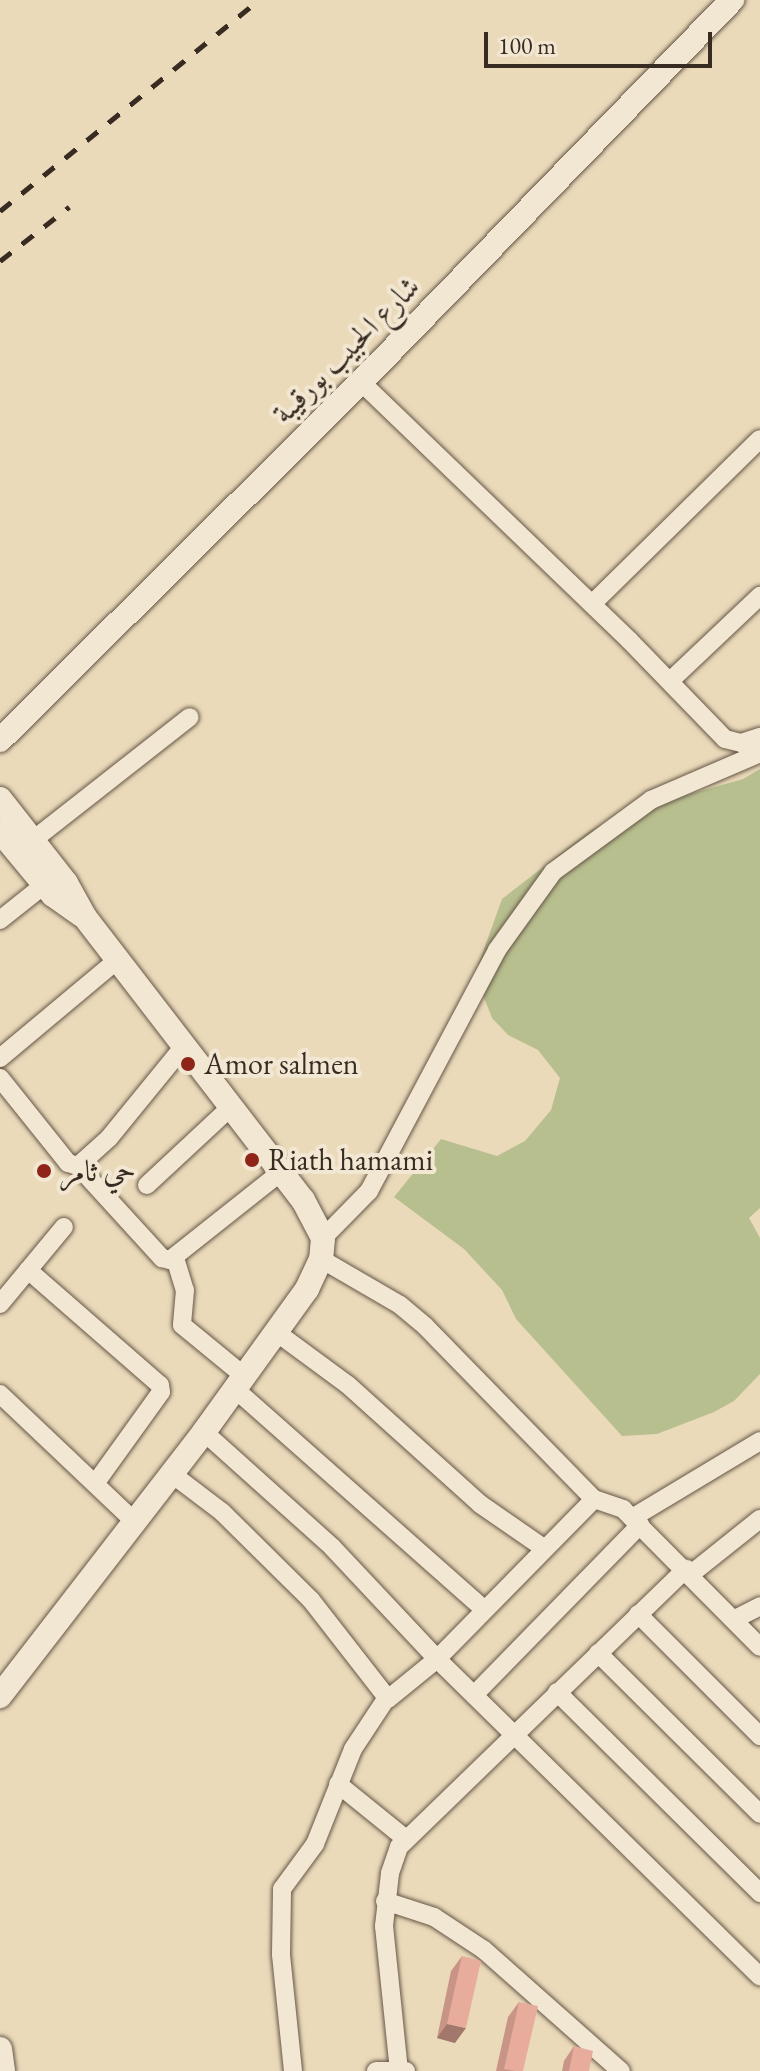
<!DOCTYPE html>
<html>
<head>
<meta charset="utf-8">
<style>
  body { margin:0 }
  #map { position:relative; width:760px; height:2071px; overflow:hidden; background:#ebdaba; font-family:"EB Garamond",Amiri,serif }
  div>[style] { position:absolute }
  .green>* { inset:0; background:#b8bf8f }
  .roads { filter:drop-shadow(0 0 2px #655747) drop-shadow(0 0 2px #655747) }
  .street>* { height:18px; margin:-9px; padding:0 9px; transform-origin:9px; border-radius:9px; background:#f2e7d2 }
  .secondary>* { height:24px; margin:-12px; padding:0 12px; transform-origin:12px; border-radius:12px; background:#f2e7d2 }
  .rail>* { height:5px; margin-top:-2.5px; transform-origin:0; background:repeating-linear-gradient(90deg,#382b21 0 14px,transparent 0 28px) }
  .wall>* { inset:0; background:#c89486 }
  .shaded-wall>* { inset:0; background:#a2786d }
  .building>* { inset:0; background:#e8ac9c }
  .dots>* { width:22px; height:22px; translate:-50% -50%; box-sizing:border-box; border:4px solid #f2e7d2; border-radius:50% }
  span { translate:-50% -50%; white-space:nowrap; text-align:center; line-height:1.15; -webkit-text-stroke:8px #f2e7d2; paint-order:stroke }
  .street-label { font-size:30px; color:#382b21 }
  .poi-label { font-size:30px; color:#382b21 }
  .left { translate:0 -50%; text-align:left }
  .scale { position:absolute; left:484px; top:32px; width:228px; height:36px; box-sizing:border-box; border:4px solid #382b21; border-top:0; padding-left:10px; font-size:24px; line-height:28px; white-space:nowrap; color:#382b21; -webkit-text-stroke:6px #f2e7d2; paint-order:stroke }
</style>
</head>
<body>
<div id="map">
  <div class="green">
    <div style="clip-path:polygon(760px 769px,760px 1208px,749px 1218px,760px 1238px,760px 1374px,734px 1401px,714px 1412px,657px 1434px,622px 1436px,516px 1319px,502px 1290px,464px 1249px,394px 1197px,441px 1139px,497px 1156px,525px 1141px,551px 1110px,560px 1078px,538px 1050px,508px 1035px,492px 1018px,475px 974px,502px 899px,591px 830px,634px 810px,743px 779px)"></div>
  </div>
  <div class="roads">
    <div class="street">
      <div style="left:361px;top:382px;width:372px;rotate:43.9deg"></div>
      <div style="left:629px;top:640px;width:138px;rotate:45.9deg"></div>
      <div style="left:725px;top:739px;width:16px;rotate:14deg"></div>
      <div style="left:741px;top:743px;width:20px;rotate:-18deg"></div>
      <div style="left:592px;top:604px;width:235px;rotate:-44.5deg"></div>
      <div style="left:670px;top:681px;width:124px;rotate:-43.4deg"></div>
      <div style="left:33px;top:840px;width:199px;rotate:-38.1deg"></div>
      <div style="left:0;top:920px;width:56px;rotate:-38.5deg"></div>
      <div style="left:0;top:1058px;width:153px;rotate:-39.9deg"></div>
      <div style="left:0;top:1078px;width:109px;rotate:51.3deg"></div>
      <div style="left:68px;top:1163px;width:10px;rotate:17deg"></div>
      <div style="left:78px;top:1166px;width:42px;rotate:-42.1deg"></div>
      <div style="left:109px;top:1138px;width:119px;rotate:-50.8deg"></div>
      <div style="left:78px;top:1166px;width:125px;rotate:47.6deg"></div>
      <div style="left:162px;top:1258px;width:8px;rotate:14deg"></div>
      <div style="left:170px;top:1260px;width:142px;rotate:-38.4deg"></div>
      <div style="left:147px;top:1185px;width:115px;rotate:-42.9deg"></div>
      <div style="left:323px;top:1238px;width:66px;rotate:-45.6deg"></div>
      <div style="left:369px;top:1191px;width:273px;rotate:-62deg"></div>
      <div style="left:497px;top:950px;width:96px;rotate:-54.3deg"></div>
      <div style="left:553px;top:872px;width:122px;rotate:-36.3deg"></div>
      <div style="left:651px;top:800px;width:119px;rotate:-23.3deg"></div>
      <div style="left:175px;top:1258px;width:34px;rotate:73deg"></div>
      <div style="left:185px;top:1290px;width:35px;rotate:95deg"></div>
      <div style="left:182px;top:1325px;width:80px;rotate:39.4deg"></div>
      <div style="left:321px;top:1259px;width:91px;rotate:30.2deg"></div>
      <div style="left:400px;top:1305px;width:33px;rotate:40deg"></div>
      <div style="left:425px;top:1326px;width:242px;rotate:45.7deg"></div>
      <div style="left:28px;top:1270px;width:175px;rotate:41.1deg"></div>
      <div style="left:160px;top:1385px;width:7px;rotate:82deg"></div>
      <div style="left:161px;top:1392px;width:110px;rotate:125.7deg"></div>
      <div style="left:0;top:1304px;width:100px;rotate:-50.3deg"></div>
      <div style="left:276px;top:1332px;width:89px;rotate:36.4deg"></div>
      <div style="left:348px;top:1385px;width:178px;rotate:42deg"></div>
      <div style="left:480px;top:1504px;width:75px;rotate:34.7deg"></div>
      <div style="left:235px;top:1389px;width:332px;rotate:41.5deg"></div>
      <div style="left:0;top:1394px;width:185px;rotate:43.5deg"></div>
      <div style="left:204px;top:1432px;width:172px;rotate:41.9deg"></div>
      <div style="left:332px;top:1547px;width:154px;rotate:46.8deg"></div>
      <div style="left:437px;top:1659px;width:453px;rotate:44.5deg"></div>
      <div style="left:172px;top:1474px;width:63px;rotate:37.2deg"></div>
      <div style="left:222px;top:1512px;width:125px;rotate:44.7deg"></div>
      <div style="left:311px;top:1600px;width:125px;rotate:52.1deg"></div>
      <div style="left:388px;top:1699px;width:63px;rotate:-39.2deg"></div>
      <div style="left:437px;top:1659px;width:224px;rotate:-45.5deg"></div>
      <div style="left:594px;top:1499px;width:31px;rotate:19deg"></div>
      <div style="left:623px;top:1509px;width:194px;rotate:45.2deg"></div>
      <div style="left:632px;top:1518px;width:149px;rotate:-31deg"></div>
      <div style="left:691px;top:1574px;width:88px;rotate:-38.6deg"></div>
      <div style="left:638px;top:1614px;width:173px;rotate:45deg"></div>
      <div style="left:735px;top:1619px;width:28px;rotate:-27deg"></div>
      <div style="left:598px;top:1653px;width:228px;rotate:44.8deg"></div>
      <div style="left:557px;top:1692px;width:286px;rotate:44.7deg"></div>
      <div style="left:474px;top:1695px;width:238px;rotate:-45.7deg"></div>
      <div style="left:338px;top:1784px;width:87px;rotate:39deg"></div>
      <div style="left:385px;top:1901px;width:52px;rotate:18.1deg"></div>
      <div style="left:434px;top:1917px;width:60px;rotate:33.4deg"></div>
      <div style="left:484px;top:1950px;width:183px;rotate:41.5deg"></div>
      <div style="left:293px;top:2071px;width:118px;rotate:-95.9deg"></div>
      <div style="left:281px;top:1954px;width:65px;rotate:-89.1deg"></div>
      <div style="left:282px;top:1889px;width:56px;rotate:-53.7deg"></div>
      <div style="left:315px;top:1844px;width:102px;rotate:-68.2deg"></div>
      <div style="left:353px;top:1749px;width:60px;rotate:-56.6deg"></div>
      <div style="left:376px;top:2071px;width:30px"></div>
      <div style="left:399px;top:2071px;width:146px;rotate:-95.9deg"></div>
      <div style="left:384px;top:1926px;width:53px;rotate:-83.5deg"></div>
      <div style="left:390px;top:1873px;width:28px;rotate:-71deg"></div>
      <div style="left:399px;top:1847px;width:400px;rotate:-44.1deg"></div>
    </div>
    <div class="secondary">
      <div style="left:0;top:740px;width:508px;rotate:-44.76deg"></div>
      <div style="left:361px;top:382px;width:533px;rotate:-45.84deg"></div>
      <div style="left:0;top:799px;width:107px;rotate:51.8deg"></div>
      <div style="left:66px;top:883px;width:38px;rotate:61deg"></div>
      <div style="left:84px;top:916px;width:359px;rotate:52.4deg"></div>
      <div style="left:303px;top:1200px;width:43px;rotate:62.2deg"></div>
      <div style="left:323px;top:1238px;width:21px;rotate:95deg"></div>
      <div style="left:321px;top:1259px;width:33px;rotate:115deg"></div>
      <div style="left:307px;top:1289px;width:176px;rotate:125.8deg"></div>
      <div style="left:204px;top:1432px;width:334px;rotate:127.7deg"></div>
      <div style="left:0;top:831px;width:83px;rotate:50.4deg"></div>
      <div style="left:53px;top:895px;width:35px;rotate:35deg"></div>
      <div style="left:0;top:2049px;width:22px;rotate:82deg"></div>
    </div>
  </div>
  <div class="rail">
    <div style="left:0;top:211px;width:334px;rotate:-39.2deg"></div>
    <div style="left:0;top:261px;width:88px;rotate:-38deg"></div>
  </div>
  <div class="wall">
    <div style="clip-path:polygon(462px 1956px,455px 2043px,437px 2038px,451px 1971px)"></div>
    <div style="clip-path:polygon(519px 2002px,523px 2071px,496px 2071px,508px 2017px)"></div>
    <div style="clip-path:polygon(574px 2046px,589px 2071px,562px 2071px,564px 2061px)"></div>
  </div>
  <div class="shaded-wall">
    <div style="clip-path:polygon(447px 2024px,466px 2028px,455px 2043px,437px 2038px)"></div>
  </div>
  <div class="building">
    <div style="clip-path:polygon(462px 1956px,481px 1961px,466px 2028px,447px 2024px)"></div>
    <div style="clip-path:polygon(519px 2002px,538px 2006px,523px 2071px,515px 2071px,504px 2069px)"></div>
    <div style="clip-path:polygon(574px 2046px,593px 2051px,589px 2071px,569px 2071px)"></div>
  </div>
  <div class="dots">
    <div style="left:188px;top:1064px;background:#8f2418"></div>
    <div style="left:252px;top:1160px;background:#8f2418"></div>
    <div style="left:44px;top:1171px;background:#8f2418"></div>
  </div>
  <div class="street-label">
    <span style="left:346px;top:350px;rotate:-45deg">شارع الحبيب بورقيبة</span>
  </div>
  <div class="poi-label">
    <span class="left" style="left:204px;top:1064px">Amor salmen</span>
    <span class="left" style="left:268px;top:1160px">Riath hamami</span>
    <span class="left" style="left:60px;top:1171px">حي ثامر</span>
  </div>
  <div class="scale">100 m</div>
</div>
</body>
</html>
